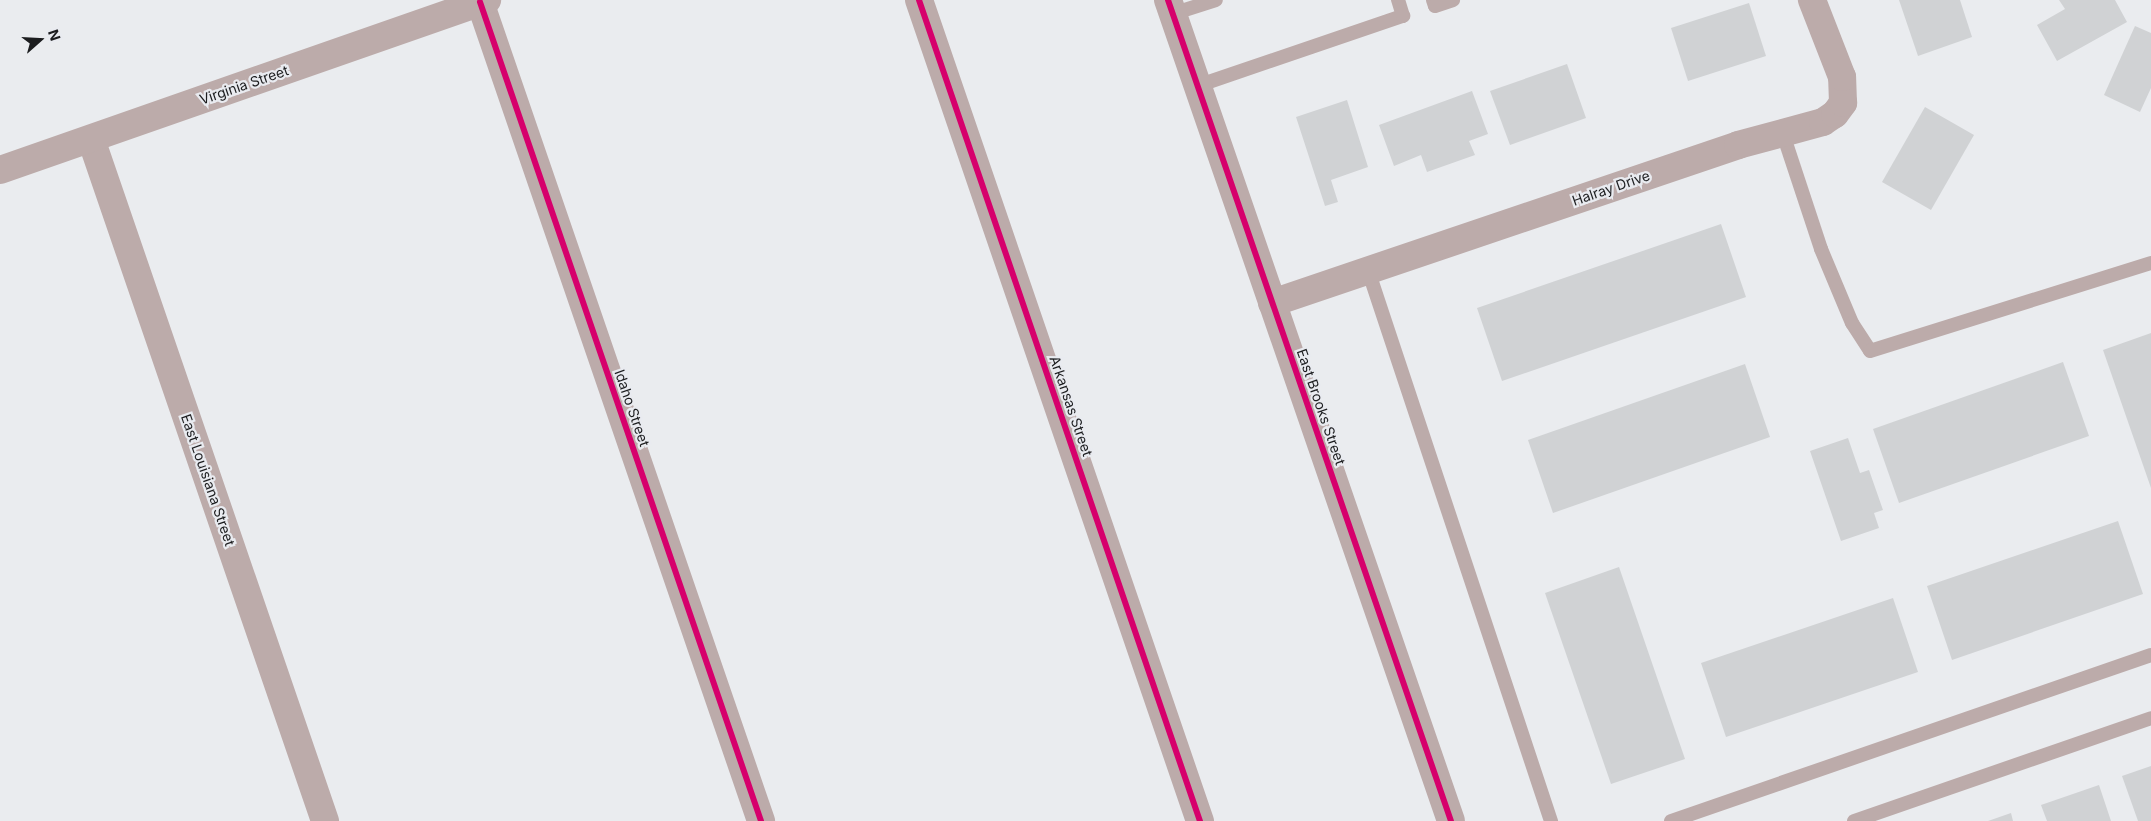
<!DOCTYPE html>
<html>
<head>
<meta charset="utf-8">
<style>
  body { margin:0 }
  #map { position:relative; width:2151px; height:821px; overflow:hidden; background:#eaecef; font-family:Inter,sans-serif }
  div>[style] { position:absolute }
  .building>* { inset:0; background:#d0d2d4 }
  .service>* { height:14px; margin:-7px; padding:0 7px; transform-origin:7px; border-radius:7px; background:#bcabaa }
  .minor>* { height:28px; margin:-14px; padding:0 14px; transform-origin:14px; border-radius:14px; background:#bcabaa }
  .cycleway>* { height:6px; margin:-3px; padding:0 3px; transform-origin:3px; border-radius:3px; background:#d6006c }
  span { translate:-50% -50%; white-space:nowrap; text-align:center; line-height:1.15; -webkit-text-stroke:4.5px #e9ebf0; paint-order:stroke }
  .street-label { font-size:14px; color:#1c1d1f }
  .north { position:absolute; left:15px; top:15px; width:50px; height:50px; -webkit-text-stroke:4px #e9ebf0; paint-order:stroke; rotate:71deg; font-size:14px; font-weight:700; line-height:20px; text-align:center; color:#1c1d1f }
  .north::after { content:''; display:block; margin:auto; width:18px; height:22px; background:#1c1d1f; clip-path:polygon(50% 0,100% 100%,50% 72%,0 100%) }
</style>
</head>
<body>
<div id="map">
  <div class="building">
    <div style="clip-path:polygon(1899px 0,1960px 0,1972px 37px,1918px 56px)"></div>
    <div style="clip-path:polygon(2059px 0,2115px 0,2127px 22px,2057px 61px,2037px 25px,2065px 9px)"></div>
    <div style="clip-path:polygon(1749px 3px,1766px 56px,1688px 81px,1671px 28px)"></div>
    <div style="clip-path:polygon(2135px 26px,2151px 33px,2151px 88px,2140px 112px,2104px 95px)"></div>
    <div style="clip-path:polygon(1567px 64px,1586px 118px,1510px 145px,1490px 91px)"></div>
    <div style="clip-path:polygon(1472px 91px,1488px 134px,1469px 141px,1475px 155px,1427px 172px,1421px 155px,1394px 166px,1379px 125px)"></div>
    <div style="clip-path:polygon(1347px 100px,1368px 167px,1331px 180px,1338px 202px,1325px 206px,1296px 117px)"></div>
    <div style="clip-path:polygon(1925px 107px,1974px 135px,1931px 210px,1882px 182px)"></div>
    <div style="clip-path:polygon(1721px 224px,1746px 297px,1502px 381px,1477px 308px)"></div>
    <div style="clip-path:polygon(2151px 333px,2151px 488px,2103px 350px)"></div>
    <div style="clip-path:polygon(2063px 362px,2089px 436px,1899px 503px,1873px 429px)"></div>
    <div style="clip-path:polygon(1745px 364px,1770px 437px,1553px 513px,1528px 440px)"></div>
    <div style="clip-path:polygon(1848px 438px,1860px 473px,1869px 470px,1883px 510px,1874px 513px,1879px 528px,1841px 541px,1810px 451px)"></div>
    <div style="clip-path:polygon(2118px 521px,2143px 594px,1952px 660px,1927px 586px)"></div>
    <div style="clip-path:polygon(1619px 567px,1685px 759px,1611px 784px,1545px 593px)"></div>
    <div style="clip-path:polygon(1893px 598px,1918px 672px,1726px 737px,1701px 663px)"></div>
    <div style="clip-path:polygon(2151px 766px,2151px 821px,2138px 821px,2122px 776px)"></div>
    <div style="clip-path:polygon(2099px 785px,2111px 821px,2047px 821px,2041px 805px)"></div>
    <div style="clip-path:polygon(2011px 813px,2013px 821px,1988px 821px)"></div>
  </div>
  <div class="service">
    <div style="left:1433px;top:0;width:6px;rotate:72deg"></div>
    <div style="left:1435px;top:6px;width:19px;rotate:-18deg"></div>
    <div style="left:1172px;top:14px;width:46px;rotate:-17.7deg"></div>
    <div style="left:1197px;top:86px;width:218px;rotate:-18.8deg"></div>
    <div style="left:1403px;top:16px;width:17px;rotate:-107deg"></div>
    <div style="left:1783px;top:134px;width:121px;rotate:71.7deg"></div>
    <div style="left:1821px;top:249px;width:80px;rotate:67.3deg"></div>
    <div style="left:1852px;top:323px;width:33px;rotate:57deg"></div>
    <div style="left:1870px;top:351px;width:294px;rotate:-17.4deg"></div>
    <div style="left:1368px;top:270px;width:581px;rotate:71.63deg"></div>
    <div style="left:1671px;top:821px;width:508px;rotate:-19.08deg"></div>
    <div style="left:1854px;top:821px;width:314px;rotate:-19.1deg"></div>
  </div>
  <div class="minor">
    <div style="left:919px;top:0;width:868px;rotate:71.11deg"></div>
    <div style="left:1168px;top:0;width:868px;rotate:70.98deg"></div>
    <div style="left:480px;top:2px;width:866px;rotate:71.06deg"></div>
    <div style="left:91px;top:139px;width:721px;rotate:71.06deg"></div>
    <div style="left:0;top:170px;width:516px;rotate:-19.24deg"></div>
    <div style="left:1272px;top:303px;width:492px;rotate:-18.7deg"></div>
    <div style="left:1738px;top:145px;width:88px;rotate:-15.1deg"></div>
    <div style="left:1823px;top:122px;width:14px;rotate:-34deg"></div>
    <div style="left:1835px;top:114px;width:14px;rotate:-54deg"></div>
    <div style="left:1843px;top:103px;width:26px;rotate:-92deg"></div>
    <div style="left:1842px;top:77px;width:83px;rotate:-111.3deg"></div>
  </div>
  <div class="cycleway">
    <div style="left:919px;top:0;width:868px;rotate:71.11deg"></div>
    <div style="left:1168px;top:0;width:868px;rotate:70.98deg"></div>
    <div style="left:480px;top:2px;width:866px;rotate:71.06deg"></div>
  </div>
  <div class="street-label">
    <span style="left:244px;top:85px;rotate:-19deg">Virginia Street</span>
    <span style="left:1611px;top:188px;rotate:-19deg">Halray Drive</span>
    <span style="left:1071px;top:406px;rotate:71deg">Arkansas Street</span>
    <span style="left:1321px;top:407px;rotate:71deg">East Brooks Street</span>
    <span style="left:632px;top:408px;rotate:71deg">Idaho Street</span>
    <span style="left:208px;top:480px;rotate:71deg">East Louisiana Street</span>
  </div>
  <div class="north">N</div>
</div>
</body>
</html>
